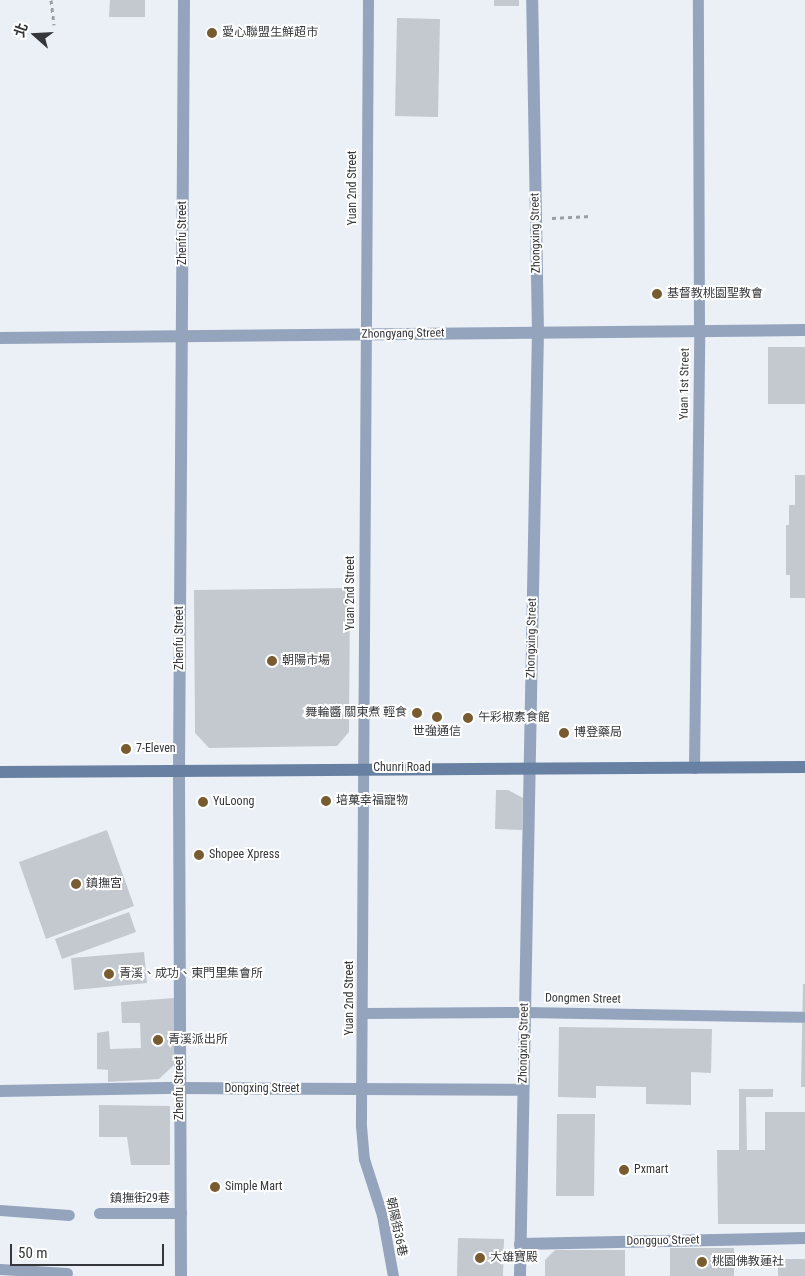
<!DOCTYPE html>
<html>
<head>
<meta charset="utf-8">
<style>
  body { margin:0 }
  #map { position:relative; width:805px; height:1276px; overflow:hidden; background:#ebf0f7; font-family:"Roboto Condensed","Noto Sans TC",sans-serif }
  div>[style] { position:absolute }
  .building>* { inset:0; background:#c4c8cf }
  .path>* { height:3px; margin-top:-1.5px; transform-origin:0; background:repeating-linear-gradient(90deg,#9b9fa4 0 4px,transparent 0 8px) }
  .lane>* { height:11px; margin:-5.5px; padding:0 5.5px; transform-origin:5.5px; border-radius:5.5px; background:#94a4bc }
  .street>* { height:12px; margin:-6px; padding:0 6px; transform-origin:6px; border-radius:6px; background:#94a4bc }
  .secondary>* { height:12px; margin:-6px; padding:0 6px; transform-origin:6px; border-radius:6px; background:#6880a1 }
  .dots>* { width:14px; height:14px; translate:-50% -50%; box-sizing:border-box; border:2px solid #fff; border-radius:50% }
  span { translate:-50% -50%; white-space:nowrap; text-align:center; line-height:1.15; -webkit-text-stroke:4px #fff; paint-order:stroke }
  .poi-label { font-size:12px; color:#35373a }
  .left { translate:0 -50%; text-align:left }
  .right { translate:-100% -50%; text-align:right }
  .street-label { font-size:12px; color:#35373a }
  .north { position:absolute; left:10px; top:10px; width:50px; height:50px; -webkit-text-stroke:4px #fff; paint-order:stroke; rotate:289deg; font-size:14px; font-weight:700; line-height:20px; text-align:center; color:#35373a }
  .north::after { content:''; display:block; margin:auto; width:18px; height:22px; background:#35373a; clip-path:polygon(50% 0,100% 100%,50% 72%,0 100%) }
  .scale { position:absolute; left:10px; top:1244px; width:154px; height:22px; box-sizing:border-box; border:2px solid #35373a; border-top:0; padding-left:6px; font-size:15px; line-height:18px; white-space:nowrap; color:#35373a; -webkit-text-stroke:4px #fff; paint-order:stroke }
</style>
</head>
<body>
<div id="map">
  <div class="building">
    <div style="clip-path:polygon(110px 0,145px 0,145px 17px,109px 17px)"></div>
    <div style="clip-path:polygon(494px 0,519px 0,519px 6px,494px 6px)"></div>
    <div style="clip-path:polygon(397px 18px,440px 19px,438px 117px,395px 116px)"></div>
    <div style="clip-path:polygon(768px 347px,805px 347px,805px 404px,768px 404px)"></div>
    <div style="clip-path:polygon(795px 475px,805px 475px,805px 598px,790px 598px,790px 575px,786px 575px,786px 525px,789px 525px,789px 505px,795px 505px)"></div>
    <div style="clip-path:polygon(350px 588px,349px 732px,337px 746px,209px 748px,195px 733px,194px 590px)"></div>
    <div style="clip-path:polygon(496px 790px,508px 790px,523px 798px,522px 830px,495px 829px)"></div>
    <div style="clip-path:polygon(107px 830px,134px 906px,46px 939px,19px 862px)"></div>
    <div style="clip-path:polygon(129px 912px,136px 932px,62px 959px,55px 939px)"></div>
    <div style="clip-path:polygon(144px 952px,147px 983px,74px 990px,71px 958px)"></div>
    <div style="clip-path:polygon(803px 984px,805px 984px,805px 1087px,801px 1087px)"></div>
    <div style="clip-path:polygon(174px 998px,175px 1064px,159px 1079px,108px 1082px,108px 1070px,97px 1069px,97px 1033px,109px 1031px,110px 1049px,141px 1048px,140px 1023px,122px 1023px,121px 1002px)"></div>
    <div style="clip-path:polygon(559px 1027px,712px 1029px,711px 1073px,691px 1072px,691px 1105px,646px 1104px,646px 1087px,596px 1086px,596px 1098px,558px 1097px)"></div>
    <div style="clip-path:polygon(739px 1089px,773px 1089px,773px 1097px,746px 1097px,747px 1150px,765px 1150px,765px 1112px,805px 1112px,805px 1224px,718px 1224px,717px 1150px,739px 1150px)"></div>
    <div style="clip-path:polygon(99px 1105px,170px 1106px,170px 1165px,131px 1165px,127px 1137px,99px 1137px)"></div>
    <div style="clip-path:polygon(557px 1114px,595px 1114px,594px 1196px,556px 1196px)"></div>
    <div style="clip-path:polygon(458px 1238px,504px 1239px,503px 1276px,457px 1276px)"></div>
    <div style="clip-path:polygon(670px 1248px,734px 1248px,734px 1276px,670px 1276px)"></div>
    <div style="clip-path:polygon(555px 1250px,625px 1250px,625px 1276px,545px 1276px,545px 1260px)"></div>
    <div style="clip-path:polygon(778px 1259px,805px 1259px,805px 1276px,778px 1276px)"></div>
  </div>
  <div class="path">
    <div style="left:51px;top:0;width:25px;rotate:83deg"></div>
    <div style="left:552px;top:218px;width:39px;rotate:-3deg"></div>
  </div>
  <div class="lane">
    <div style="left:368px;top:0;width:1126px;rotate:90.36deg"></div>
    <div style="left:361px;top:1126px;width:33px;rotate:85deg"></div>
    <div style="left:364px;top:1159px;width:59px;rotate:72.2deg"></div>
    <div style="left:382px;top:1215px;width:62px;rotate:79.8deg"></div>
    <div style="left:694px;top:768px;width:437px;rotate:-89.3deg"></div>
    <div style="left:699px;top:331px;width:331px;rotate:-90.2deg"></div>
    <div style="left:364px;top:1013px;width:161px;rotate:-0.4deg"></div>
    <div style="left:525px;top:1012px;width:277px;rotate:1deg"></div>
    <div style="left:0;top:1210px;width:69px;rotate:4.1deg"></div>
    <div style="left:99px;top:1213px;width:82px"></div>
    <div style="left:0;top:1269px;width:67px;rotate:3.4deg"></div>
  </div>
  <div class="street">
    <div style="left:0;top:338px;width:805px;rotate:-0.57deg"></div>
    <div style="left:0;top:1091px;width:180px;rotate:-1deg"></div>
    <div style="left:180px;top:1088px;width:343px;rotate:0.3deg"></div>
    <div style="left:520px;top:1244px;width:285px;rotate:-1.2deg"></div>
    <div style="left:181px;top:1276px;width:504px;rotate:-90.23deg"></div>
    <div style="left:179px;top:772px;width:772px;rotate:-89.63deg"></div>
    <div style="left:520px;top:1276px;width:943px;rotate:-88.91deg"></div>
    <div style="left:538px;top:333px;width:333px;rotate:-91deg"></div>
  </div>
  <div class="secondary">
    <div style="left:0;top:772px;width:805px;rotate:-0.36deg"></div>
  </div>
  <div class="dots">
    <div style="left:212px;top:33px;background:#785c2f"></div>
    <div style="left:657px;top:294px;background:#785c2f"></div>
    <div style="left:272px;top:661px;background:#785c2f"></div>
    <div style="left:417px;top:713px;background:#785c2f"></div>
    <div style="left:437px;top:717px;background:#785c2f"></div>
    <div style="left:468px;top:718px;background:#785c2f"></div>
    <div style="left:564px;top:733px;background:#785c2f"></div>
    <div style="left:126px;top:749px;background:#785c2f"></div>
    <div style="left:326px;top:801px;background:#785c2f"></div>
    <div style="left:203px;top:802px;background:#785c2f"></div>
    <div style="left:199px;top:855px;background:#785c2f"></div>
    <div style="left:76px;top:884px;background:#785c2f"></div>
    <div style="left:109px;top:974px;background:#785c2f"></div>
    <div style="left:158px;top:1040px;background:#785c2f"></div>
    <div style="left:624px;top:1170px;background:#785c2f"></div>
    <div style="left:215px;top:1187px;background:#785c2f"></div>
    <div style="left:480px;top:1258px;background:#785c2f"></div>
    <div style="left:702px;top:1262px;background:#785c2f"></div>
  </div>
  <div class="poi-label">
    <span class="left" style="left:222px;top:33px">愛心聯盟生鮮超市</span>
    <span class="left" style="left:667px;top:294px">基督教桃園聖教會</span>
    <span class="left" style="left:282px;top:661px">朝陽市場</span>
    <span class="right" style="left:407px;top:713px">舞輪醬 關東煮 輕食</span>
    <span class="left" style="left:478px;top:718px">午彩椒素食館</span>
    <span style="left:437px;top:732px">世強通信</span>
    <span class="left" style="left:574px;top:733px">博登藥局</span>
    <span class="left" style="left:136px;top:749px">7-Eleven</span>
    <span class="left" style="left:336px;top:801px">培菓幸福寵物</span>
    <span class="left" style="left:213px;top:802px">YuLoong</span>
    <span class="left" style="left:209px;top:855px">Shopee Xpress</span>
    <span class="left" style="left:86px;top:884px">鎮撫宮</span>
    <span class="left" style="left:119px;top:974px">青溪、成功、東門里集會所</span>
    <span class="left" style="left:168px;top:1040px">青溪派出所</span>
    <span class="left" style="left:634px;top:1170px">Pxmart</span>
    <span class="left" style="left:225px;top:1187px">Simple Mart</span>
    <span class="left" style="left:490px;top:1258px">大雄寶殿</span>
    <span class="left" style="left:712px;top:1262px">桃園佛教蓮社</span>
  </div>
  <div class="street-label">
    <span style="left:353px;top:188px;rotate:-90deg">Yuan 2nd Street</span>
    <span style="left:183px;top:233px;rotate:-90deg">Zhenfu Street</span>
    <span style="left:536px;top:233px;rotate:-91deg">Zhongxing Street</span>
    <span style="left:403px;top:334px;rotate:-1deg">Zhongyang Street</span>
    <span style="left:685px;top:384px;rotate:-89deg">Yuan 1st Street</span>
    <span style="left:351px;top:593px;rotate:-90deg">Yuan 2nd Street</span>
    <span style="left:180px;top:638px;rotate:-90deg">Zhenfu Street</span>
    <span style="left:532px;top:638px;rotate:-89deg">Zhongxing Street</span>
    <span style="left:402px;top:768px">Chunri Road</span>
    <span style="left:350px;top:998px;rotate:-90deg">Yuan 2nd Street</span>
    <span style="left:583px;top:999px;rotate:1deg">Dongmen Street</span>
    <span style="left:524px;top:1043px;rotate:-89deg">Zhongxing Street</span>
    <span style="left:180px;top:1088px;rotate:-90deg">Zhenfu Street</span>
    <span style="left:262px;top:1089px">Dongxing Street</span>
    <span style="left:140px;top:1199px">鎮撫街29巷</span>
    <span style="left:396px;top:1227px;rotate:78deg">朝陽街36巷</span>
    <span style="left:663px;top:1241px;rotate:-1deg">Dongguo Street</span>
  </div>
  <div class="north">北</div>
  <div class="scale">50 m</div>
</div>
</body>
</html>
